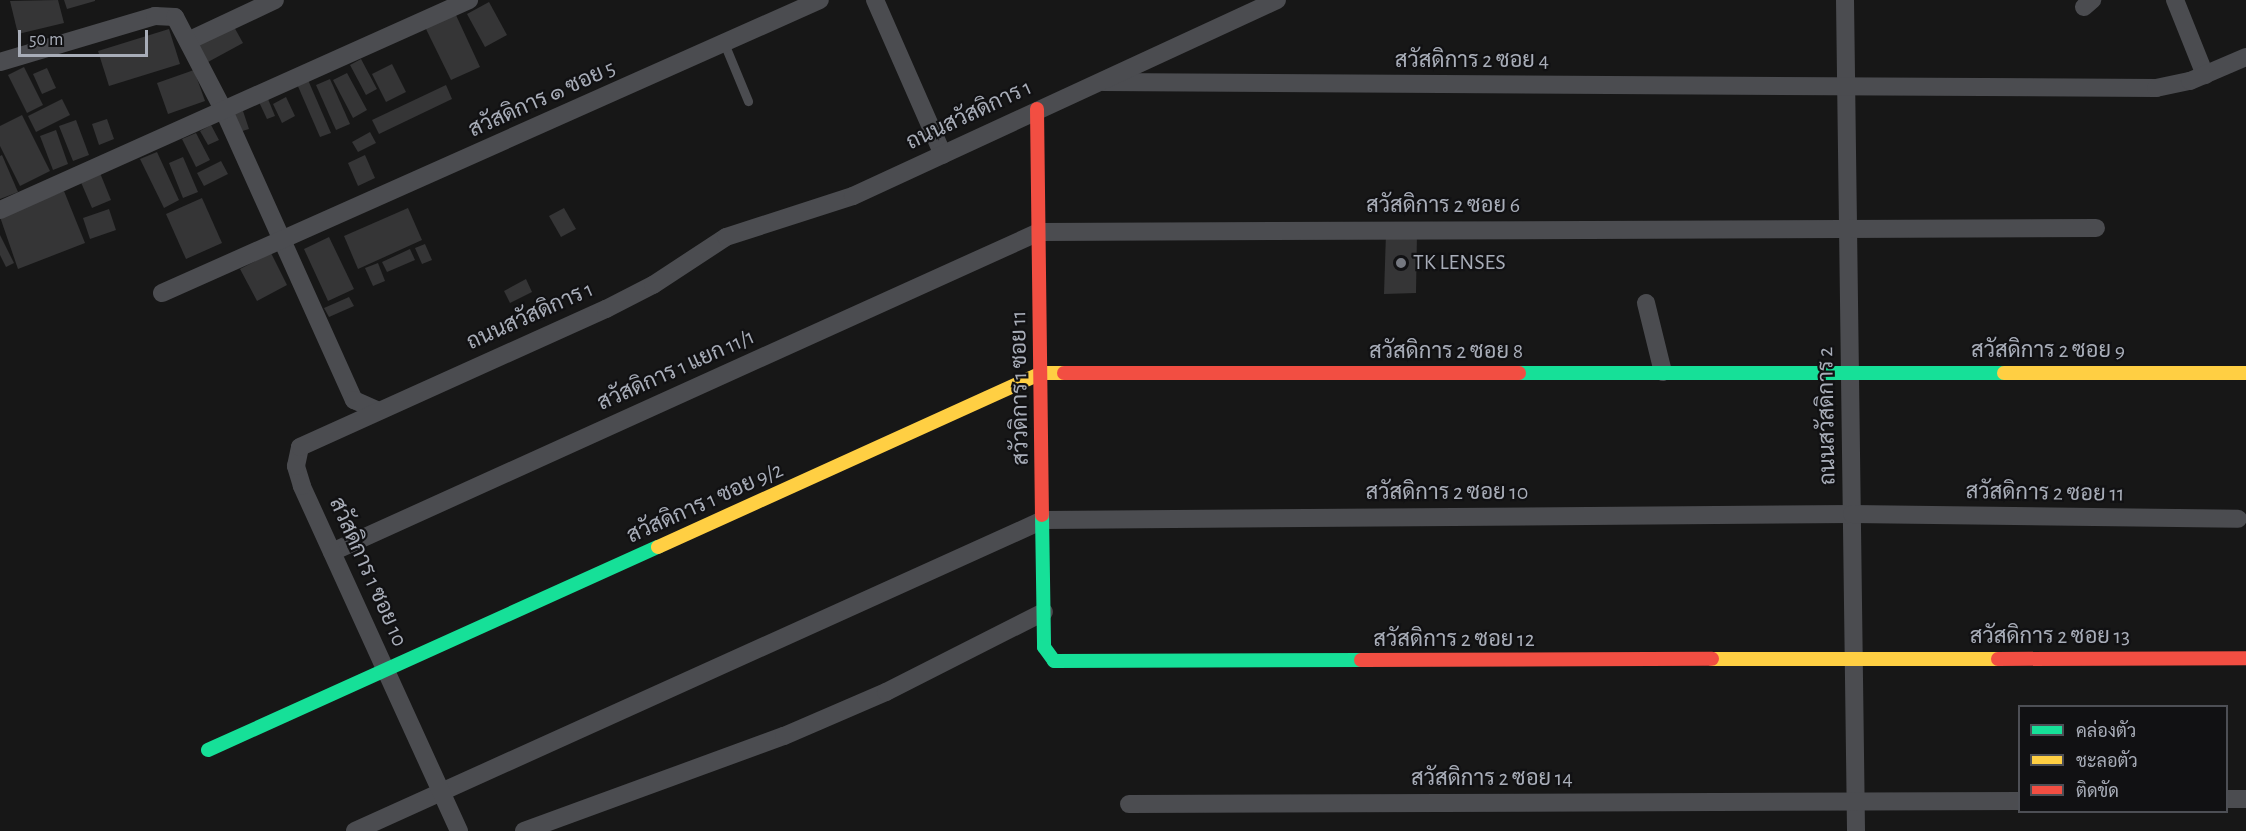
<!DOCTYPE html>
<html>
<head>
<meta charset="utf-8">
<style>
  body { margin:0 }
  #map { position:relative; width:2246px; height:831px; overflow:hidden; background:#171717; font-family:"Alegreya Sans",Sarabun,sans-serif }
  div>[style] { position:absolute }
  .building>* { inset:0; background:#353536 }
  .lane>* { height:9px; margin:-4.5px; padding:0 4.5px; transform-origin:4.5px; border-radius:4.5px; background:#4b4c50 }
  .street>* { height:18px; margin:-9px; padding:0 9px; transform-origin:9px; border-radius:9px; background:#4b4c50 }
  .fast>* { height:14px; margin:-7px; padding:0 7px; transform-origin:7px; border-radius:7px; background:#16e098 }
  .slow>* { height:14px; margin:-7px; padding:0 7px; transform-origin:7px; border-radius:7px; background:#ffcf43 }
  .jam>* { height:14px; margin:-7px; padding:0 7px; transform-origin:7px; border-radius:7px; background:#f24e42 }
  .dots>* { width:16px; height:16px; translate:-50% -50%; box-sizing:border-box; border:3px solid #111113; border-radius:50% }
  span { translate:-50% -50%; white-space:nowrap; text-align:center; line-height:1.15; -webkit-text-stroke:4.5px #111113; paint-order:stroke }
  .street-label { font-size:22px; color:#a8adb8 }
  .poi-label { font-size:22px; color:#a8adb8 }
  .left { translate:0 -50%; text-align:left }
  .legend { position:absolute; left:2018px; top:705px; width:210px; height:108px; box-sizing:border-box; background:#111113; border:2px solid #4d4f55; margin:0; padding:8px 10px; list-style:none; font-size:18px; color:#a8adb8 }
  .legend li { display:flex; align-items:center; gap:12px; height:30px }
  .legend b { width:30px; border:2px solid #4d4f55 }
  .scale { position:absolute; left:18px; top:30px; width:130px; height:27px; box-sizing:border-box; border:3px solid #a8adb8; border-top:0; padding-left:8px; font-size:18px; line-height:21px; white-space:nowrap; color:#a8adb8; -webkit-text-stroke:4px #111113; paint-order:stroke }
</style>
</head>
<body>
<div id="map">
  <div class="building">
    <div style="clip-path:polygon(58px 0,64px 23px,18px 34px,10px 1px)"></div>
    <div style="clip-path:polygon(64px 0,95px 0,95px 1px,67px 9px)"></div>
    <div style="clip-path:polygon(489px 2px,507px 35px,485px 47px,467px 14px)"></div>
    <div style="clip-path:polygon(455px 13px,480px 67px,451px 80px,425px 27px)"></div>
    <div style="clip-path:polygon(233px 25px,243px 43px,208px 62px,198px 44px)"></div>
    <div style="clip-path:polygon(169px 29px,180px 64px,109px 86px,98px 51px)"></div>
    <div style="clip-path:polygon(361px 59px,377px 89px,366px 95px,350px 65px)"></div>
    <div style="clip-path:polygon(392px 64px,406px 92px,386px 102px,372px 74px)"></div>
    <div style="clip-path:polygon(24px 67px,43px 105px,27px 113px,8px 75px)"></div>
    <div style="clip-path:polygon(47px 68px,56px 88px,42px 94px,33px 74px)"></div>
    <div style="clip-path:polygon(194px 70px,205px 101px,168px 114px,157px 83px)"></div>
    <div style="clip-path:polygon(347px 73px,367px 110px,353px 118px,333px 80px)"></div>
    <div style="clip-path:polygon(330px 79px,350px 124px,336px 130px,316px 85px)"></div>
    <div style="clip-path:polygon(308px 80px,331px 133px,320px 137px,297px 84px)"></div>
    <div style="clip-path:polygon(446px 85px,452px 99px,379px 134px,372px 120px)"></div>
    <div style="clip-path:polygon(286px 97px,295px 116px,282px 123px,273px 104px)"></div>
    <div style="clip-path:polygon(62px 99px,70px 115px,36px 132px,28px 116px)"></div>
    <div style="clip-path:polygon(268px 99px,275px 116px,267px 119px,259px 102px)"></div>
    <div style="clip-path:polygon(243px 111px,249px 129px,239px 132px,234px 114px)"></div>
    <div style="clip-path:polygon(22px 115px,50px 171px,20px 186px,0 146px,0 126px)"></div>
    <div style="clip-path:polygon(107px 119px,114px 139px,99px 145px,92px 124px)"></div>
    <div style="clip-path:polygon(76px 120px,89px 155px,73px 161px,59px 126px)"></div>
    <div style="clip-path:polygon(211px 125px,219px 140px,208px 145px,200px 131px)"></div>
    <div style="clip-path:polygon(56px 130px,68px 164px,53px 170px,40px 136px)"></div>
    <div style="clip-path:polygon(370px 132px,376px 143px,358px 152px,352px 142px)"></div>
    <div style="clip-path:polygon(196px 133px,210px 160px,196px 167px,182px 139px)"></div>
    <div style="clip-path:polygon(157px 152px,179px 200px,164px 208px,140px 159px)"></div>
    <div style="clip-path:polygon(2px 155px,18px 192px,0 199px,0 156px)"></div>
    <div style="clip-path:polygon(365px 155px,375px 178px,358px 186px,348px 163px)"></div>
    <div style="clip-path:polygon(183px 157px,198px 192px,183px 198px,169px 163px)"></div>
    <div style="clip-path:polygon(221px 161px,228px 174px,204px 186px,197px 173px)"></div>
    <div style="clip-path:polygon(100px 173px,111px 200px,92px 208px,80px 180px)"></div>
    <div style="clip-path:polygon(64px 191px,85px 243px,18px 269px,0 217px)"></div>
    <div style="clip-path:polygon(202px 198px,222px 243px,186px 259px,166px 214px)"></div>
    <div style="clip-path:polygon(408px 208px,422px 240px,358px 269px,344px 236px)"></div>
    <div style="clip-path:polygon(564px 208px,576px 229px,561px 237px,549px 216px)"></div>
    <div style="clip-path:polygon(109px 209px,116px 230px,90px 239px,83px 218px)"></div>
    <div style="clip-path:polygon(1386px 233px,1417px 233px,1416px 293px,1384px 294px)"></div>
    <div style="clip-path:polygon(0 235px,14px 263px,6px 267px,0 255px)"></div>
    <div style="clip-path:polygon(329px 237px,354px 289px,328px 301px,304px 249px)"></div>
    <div style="clip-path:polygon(425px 244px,432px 260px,422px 264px,415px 248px)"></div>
    <div style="clip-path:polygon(410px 249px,415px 260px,387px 272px,382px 262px)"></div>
    <div style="clip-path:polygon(271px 253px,287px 285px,257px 301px,240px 269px)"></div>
    <div style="clip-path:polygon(378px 263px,385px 281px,373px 286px,365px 268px)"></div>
    <div style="clip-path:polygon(526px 279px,532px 292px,510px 303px,504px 291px)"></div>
    <div style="clip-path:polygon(349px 297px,354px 306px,329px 317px,324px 308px)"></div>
  </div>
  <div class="lane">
    <div style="left:724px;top:43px;width:63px;rotate:67.5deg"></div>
  </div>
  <div class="street">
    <div style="left:875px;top:0;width:169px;rotate:66.3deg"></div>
    <div style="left:1845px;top:0;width:831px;rotate:89.24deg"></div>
    <div style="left:2175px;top:0;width:81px;rotate:68.2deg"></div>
    <div style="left:2084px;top:7px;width:11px;rotate:-41deg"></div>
    <div style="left:188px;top:41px;width:96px;rotate:-25.2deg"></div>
    <div style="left:0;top:62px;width:162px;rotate:-16.5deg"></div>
    <div style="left:155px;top:16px;width:20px;rotate:3deg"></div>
    <div style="left:175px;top:17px;width:106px;rotate:62.5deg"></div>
    <div style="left:224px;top:111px;width:317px;rotate:65.8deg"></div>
    <div style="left:354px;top:400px;width:24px;rotate:24deg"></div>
    <div style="left:1103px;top:82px;width:1053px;rotate:0.33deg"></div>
    <div style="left:2156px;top:88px;width:35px;rotate:-12deg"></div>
    <div style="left:2190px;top:81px;width:61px;rotate:-23.2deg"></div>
    <div style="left:0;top:210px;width:514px;rotate:-24.12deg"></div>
    <div style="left:162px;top:293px;width:720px;rotate:-24deg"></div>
    <div style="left:1646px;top:303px;width:71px;rotate:76.2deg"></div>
    <div style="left:332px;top:552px;width:776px;rotate:-24.35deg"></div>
    <div style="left:1039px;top:232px;width:1057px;rotate:-0.22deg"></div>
    <div style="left:2226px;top:799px;width:20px"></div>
    <div style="left:1129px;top:804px;width:891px;rotate:-0.19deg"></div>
    <div style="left:355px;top:831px;width:755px;rotate:-24.32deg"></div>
    <div style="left:1043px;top:520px;width:809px;rotate:-0.42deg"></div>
    <div style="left:1852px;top:514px;width:386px;rotate:0.7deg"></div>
    <div style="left:459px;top:831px;width:379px;rotate:-114.5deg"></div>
    <div style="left:302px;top:486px;width:21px;rotate:-107deg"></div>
    <div style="left:296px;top:466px;width:19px;rotate:-78deg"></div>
    <div style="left:300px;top:447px;width:336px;rotate:-24.3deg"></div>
    <div style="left:606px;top:309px;width:53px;rotate:-27.1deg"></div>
    <div style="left:653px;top:285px;width:87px;rotate:-33.3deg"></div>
    <div style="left:726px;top:237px;width:133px;rotate:-17.9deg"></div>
    <div style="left:853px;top:196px;width:467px;rotate:-24.8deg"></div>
    <div style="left:524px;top:831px;width:277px;rotate:-20.1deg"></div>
    <div style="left:784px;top:736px;width:111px;rotate:-23.3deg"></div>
    <div style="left:886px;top:692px;width:177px;rotate:-26.9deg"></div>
  </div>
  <div class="fast">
    <div style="left:1519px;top:373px;width:485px"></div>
    <div style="left:1042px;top:515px;width:132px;rotate:89.1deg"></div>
    <div style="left:1044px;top:647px;width:17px;rotate:54deg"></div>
    <div style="left:1054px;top:661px;width:307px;rotate:-0.2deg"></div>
    <div style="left:208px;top:750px;width:494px;rotate:-24.3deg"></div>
  </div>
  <div class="slow">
    <div style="left:2004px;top:373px;width:242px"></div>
    <div style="left:658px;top:547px;width:422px;rotate:-24.4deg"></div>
    <div style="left:1042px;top:373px;width:22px"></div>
    <div style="left:1712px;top:659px;width:286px"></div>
  </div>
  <div class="jam">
    <div style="left:1037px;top:109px;width:406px;rotate:89.3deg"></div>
    <div style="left:1064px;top:373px;width:455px"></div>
    <div style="left:1998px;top:659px;width:248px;rotate:-0.2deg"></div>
    <div style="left:1361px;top:660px;width:351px;rotate:-0.2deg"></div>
  </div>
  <div class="dots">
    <div style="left:1401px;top:263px;background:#757880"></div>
  </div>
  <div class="street-label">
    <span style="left:1472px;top:61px">สวัสดิการ 2 ซอย 4</span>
    <span style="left:542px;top:99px;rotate:-24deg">สวัสดิการ ๑ ซอย 5</span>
    <span style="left:969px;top:115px;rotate:-25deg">ถนนสวัสดิการ 1</span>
    <span style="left:1443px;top:206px">สวัสดิการ 2 ซอย 6</span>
    <span style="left:530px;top:316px;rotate:-24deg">ถนนสวัสดิการ 1</span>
    <span style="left:2048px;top:351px">สวัสดิการ 2 ซอย 9</span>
    <span style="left:1446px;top:352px">สวัสดิการ 2 ซอย 8</span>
    <span style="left:676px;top:370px;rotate:-24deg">สวัสดิการ 1 แยก 11/1</span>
    <span style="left:1020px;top:388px;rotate:-91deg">สวัวดิการ 1 ซอย 11</span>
    <span style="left:1827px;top:416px;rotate:-91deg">ถนนสวัสดิการ 2</span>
    <span style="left:1447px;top:493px">สวัสดิการ 2 ซอย 10</span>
    <span style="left:2045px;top:493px;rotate:1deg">สวัสดิการ 2 ซอย 11</span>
    <span style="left:705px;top:503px;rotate:-24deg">สวัสดิการ 1 ซอย 9/2</span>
    <span style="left:368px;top:572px;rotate:66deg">สวัสดิการ 1 ซอย 10</span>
    <span style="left:2050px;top:637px">สวัสดิการ 2 ซอย 13</span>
    <span style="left:1454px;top:640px">สวัสดิการ 2 ซอย 12</span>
    <span style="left:1492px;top:779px">สวัสดิการ 2 ซอย 14</span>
  </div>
  <div class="poi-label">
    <span class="left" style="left:1413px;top:263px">TK LENSES</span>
  </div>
  <ul class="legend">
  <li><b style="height:8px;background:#16e098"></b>คล่องตัว</li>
  <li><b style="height:8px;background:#ffcf43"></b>ชะลอตัว</li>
  <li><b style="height:8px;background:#f24e42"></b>ติดขัด</li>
  </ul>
  <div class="scale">50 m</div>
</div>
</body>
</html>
